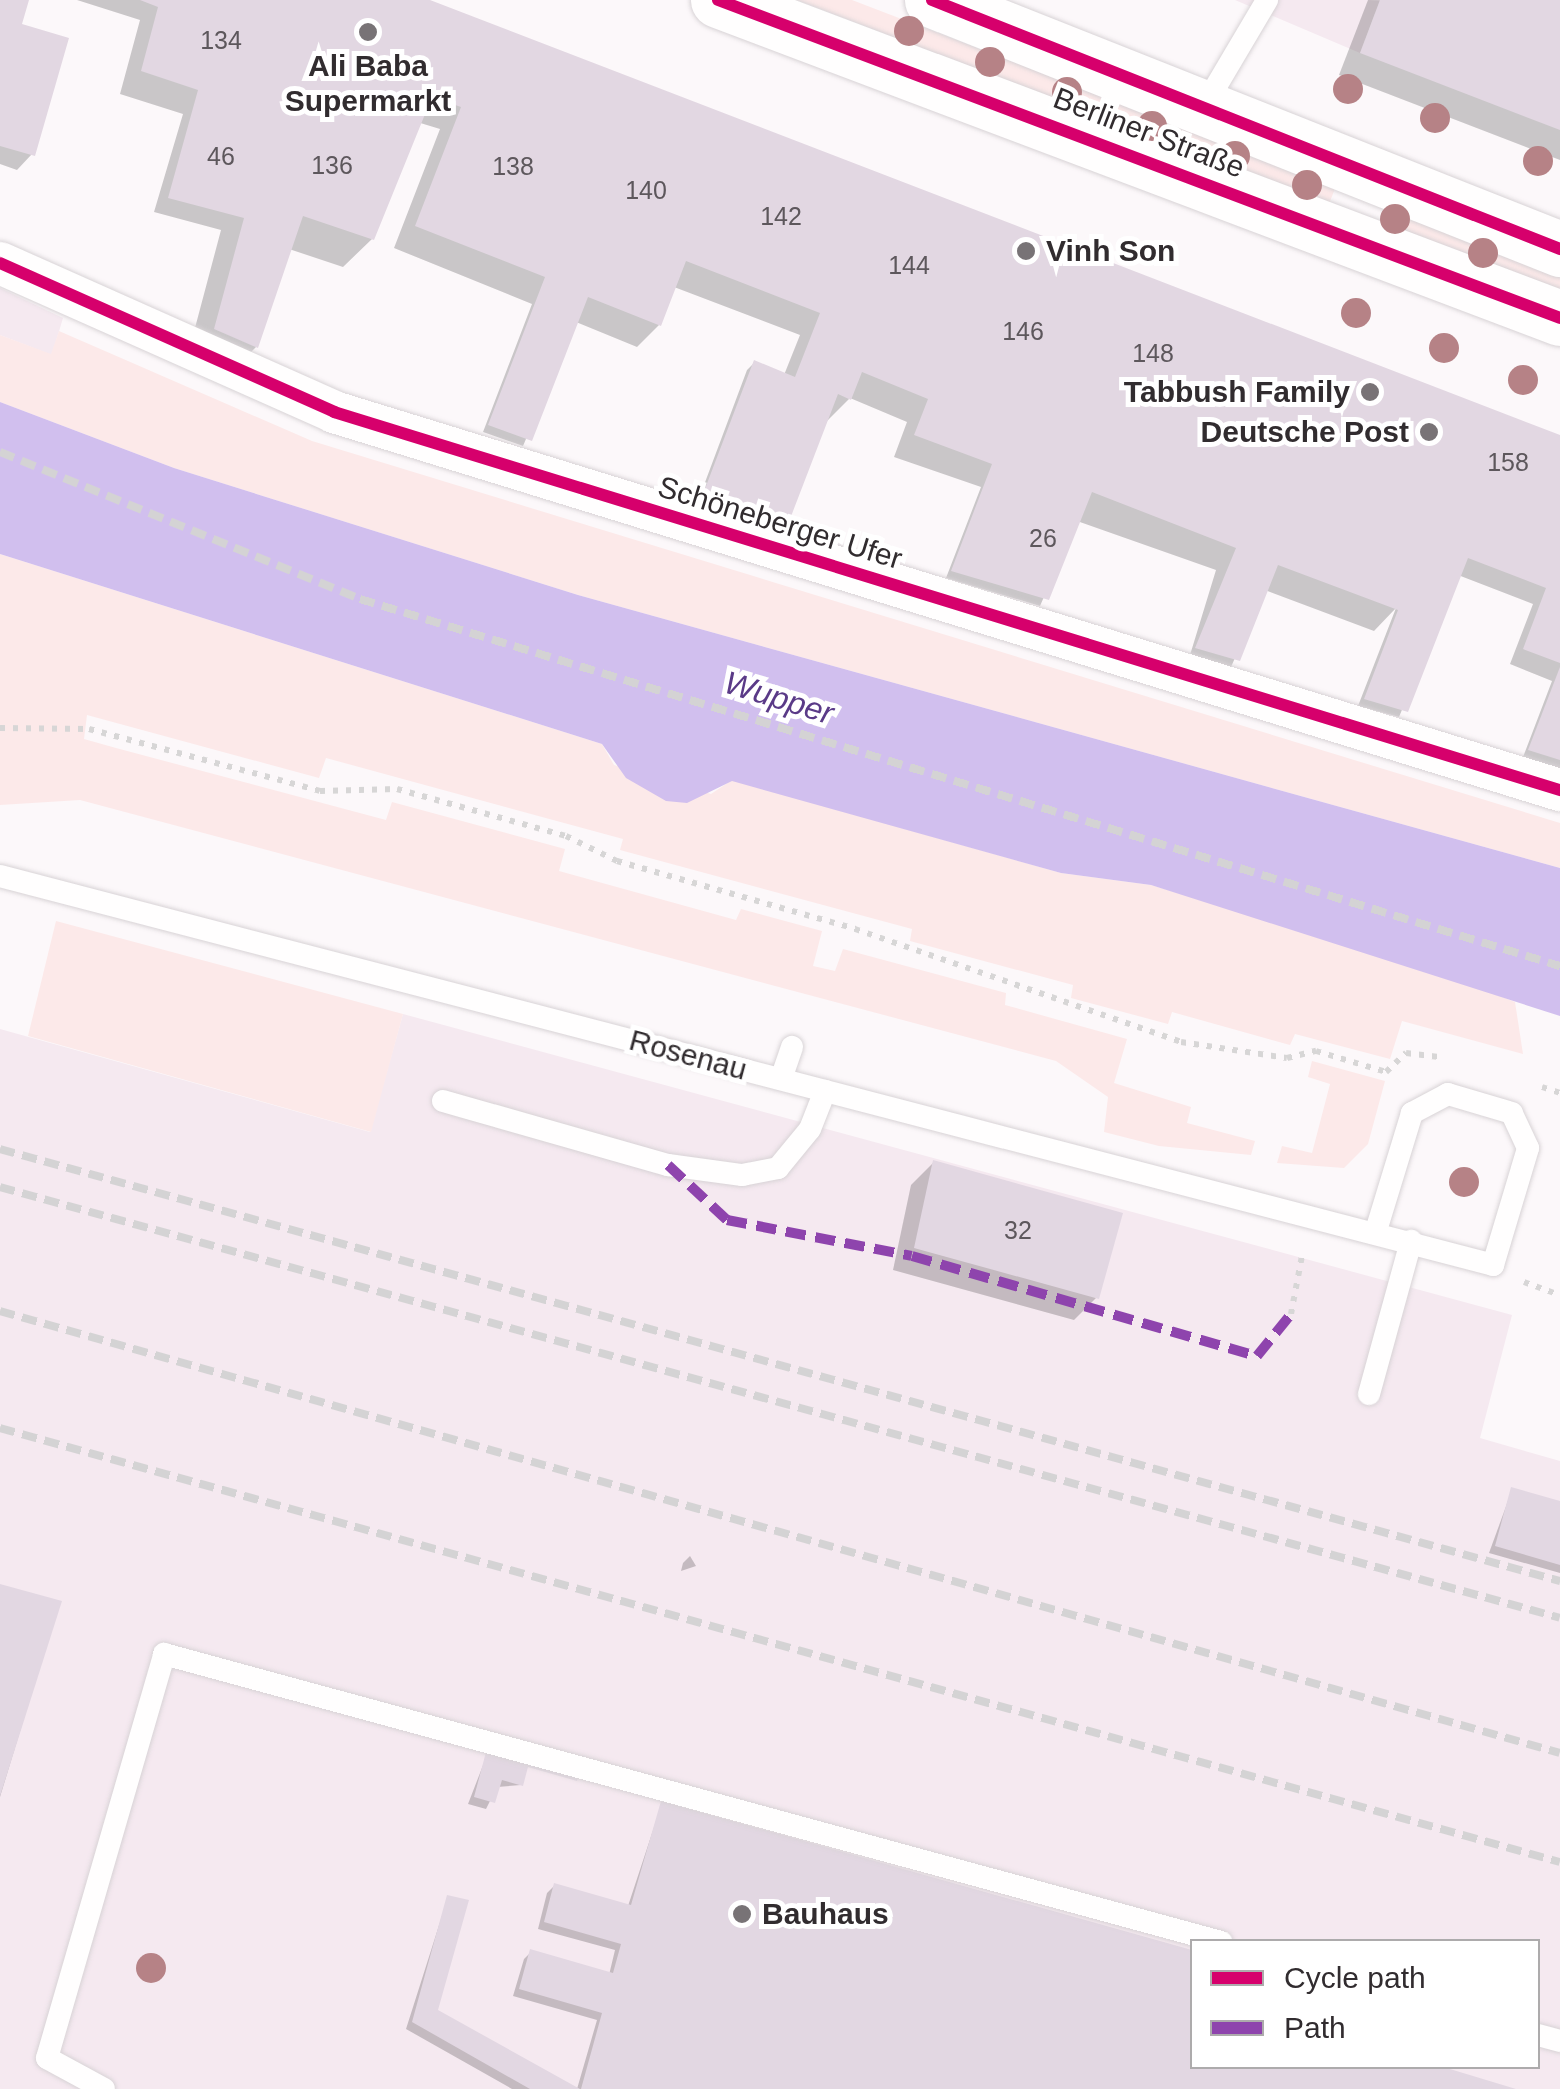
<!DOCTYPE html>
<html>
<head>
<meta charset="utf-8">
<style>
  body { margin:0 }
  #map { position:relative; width:1560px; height:2089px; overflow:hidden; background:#fcf8fa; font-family:Arial,sans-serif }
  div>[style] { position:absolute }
  .built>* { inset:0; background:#f5e9f0 }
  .green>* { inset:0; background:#fce9e9 }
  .water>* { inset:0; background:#d1bfee }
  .shadow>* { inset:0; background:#0003 }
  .building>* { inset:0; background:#e2d7e2 }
  .path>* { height:6px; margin-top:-3px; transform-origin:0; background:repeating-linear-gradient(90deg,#d7d6d6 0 5px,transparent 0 13px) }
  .roads { filter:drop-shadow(0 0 2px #d8d3d6) drop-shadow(0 0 2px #d8d3d6) }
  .lane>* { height:22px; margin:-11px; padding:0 11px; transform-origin:11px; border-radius:11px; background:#fffefe }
  .street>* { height:42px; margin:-21px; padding:0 21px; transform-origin:21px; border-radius:21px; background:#fffefe }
  .primary>* { height:55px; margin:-27.5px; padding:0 27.5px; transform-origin:27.5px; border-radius:27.5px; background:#fffefe }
  .rail>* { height:8px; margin-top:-4px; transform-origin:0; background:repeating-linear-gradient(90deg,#d4d3d4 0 15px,transparent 0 23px) }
  .quiet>* { height:10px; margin-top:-5px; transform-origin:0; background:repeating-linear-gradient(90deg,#8e44ad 0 20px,transparent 0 30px) }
  .cycleway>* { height:12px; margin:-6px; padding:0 6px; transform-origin:6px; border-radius:6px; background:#d6006c }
  .trees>* { width:30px; height:30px; margin:-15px; border-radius:50%; background:#b68286 }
  .dots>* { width:28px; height:28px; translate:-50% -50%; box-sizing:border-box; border:5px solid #fff; border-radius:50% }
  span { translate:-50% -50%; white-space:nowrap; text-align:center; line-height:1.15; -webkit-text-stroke:10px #fff; paint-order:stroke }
  .number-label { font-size:25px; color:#5d575c }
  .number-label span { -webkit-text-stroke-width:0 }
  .poi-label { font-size:30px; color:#312c2f; font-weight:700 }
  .left { translate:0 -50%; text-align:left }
  .right { translate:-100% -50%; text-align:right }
  .street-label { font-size:30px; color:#312c2f }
  .water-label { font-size:32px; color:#5a3a87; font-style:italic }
  .legend { position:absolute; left:1190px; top:1939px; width:350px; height:130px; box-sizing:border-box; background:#fff; border:2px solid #adabac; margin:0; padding:12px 18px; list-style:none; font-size:30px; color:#312c2f }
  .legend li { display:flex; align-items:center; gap:20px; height:50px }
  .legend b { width:50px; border:2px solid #adabac }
</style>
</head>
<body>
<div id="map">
  <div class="built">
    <div style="clip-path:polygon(1235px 0,1380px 0,1360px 53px)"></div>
    <div style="clip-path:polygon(0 288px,63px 318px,52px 355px,0 335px)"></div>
    <div style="clip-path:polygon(evenodd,403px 1014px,1512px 1315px,1480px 1438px,1560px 1461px,1560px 2089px,0 2089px,0 1029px,370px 1132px,403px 1014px,1192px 1942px,1538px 1942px,1538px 2066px,1192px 2066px,1192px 1942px)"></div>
  </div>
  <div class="green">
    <div style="clip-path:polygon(797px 0,852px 0,1336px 186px,1329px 204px)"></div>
    <div style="clip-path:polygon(1386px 206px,1560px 273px,1560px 292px,1380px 223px)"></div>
    <div style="clip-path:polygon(59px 331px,312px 441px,1560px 823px,1560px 868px,578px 595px,174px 468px,0 402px,0 335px,51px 354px)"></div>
    <div style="clip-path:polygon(0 554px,602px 744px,614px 765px,711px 794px,732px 780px,1061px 873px,1151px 885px,1430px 968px,1515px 1002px,1523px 1054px,1402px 1021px,1390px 1059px,1295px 1034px,1290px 1045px,1172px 1012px,1168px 1024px,1071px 998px,1073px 985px,910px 941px,912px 929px,620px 850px,623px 839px,326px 758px,319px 778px,87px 715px,84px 739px,116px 748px,386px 820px,392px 802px,565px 849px,559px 871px,736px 920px,741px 909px,822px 931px,813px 966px,835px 971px,843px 949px,1006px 993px,1005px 1005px,1127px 1039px,1114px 1083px,1191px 1107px,1187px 1123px,1255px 1141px,1251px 1155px,1159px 1146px,1104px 1132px,1108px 1097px,1056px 1061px,80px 800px,0 805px)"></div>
    <div style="clip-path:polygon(56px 921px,403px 1014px,371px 1132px,28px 1036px)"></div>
    <div style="clip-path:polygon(1312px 1061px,1385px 1081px,1368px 1144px,1344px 1168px,1277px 1163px,1282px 1146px,1312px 1153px,1330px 1084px,1308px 1077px)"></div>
  </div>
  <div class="water">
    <div style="clip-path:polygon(0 402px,174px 468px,578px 595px,1560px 868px,1560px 1016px,1151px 885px,1061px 873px,732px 781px,687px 803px,666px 801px,626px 778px,602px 744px,0 554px)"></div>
  </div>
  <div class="shadow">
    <div style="clip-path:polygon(0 0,27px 0,19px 26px,32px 154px,17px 170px,0 164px)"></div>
    <div style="clip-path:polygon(77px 0,422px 0,1560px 438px,1560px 779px,1523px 757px,1552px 681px,1510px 664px,1533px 604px,1458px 575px,1399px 717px,1358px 706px,1396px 608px,1374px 631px,1265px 590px,1231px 667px,1190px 655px,1216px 570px,1077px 521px,1040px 606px,946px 578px,981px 487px,894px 457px,907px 422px,850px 398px,827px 421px,781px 525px,698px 501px,747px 370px,754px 363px,784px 375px,800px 335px,674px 287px,659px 325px,637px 347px,576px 322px,523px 446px,483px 432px,532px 304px,394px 248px,440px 129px,417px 122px,372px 239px,343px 267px,289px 249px,256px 347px,228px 375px,187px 358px,221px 230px,154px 212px,183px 114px,120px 94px,140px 20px)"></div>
    <div style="clip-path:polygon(1368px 0,1560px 3px,1560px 160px,1339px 75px)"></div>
    <div style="clip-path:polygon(933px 1163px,1096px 1298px,1074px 1320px,893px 1270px,911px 1185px)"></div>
    <div style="clip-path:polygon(1512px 1490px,1560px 1504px,1560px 1573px,1489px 1553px)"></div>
    <div style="clip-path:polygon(690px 1556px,696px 1566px,681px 1571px,683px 1563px)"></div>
    <div style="clip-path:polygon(0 1586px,59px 1603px,0 1797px)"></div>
    <div style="clip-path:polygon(487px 1755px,521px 1785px,497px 1787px,486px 1809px,468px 1804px)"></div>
    <div style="clip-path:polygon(662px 1803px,1192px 1952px,1192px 2066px,1511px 2089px,577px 2089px,597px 2020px,513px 1996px,524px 1959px,531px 1952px,609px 1975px,615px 1950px,538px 1929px,547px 1893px,554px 1886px,628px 1906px)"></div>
    <div style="clip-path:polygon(448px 1897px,435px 2011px,575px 2089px,512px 2089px,406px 2029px)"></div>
  </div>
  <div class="building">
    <div style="clip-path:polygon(0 0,29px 0,22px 24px,69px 38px,35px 156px,0 146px)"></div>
    <div style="clip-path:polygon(140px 0,430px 0,1560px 435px,1560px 663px,1523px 649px,1546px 588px,1468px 558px,1408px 712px,1364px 699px,1398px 610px,1278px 565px,1240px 661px,1195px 648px,1236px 548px,1092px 492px,1049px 600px,951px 571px,992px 464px,914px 435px,928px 399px,862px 372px,851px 400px,838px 394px,790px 519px,703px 494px,754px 360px,795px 377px,820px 313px,686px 261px,661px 326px,588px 297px,532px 441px,488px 425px,545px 277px,415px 226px,461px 107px,432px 97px,374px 240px,303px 216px,258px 348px,214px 329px,244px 218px,168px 198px,198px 90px,141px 71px,158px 7px)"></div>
    <div style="clip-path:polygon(1380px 0,1560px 0,1560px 130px,1360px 53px)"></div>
    <div style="clip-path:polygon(1560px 667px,1560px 760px,1528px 750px)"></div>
    <div style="clip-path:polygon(933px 1160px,1123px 1213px,1099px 1299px,914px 1248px)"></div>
    <div style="clip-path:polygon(1511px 1487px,1560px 1501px,1560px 1565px,1495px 1546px)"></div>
    <div style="clip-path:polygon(0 1584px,62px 1601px,0 1796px)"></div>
    <div style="clip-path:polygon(486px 1752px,578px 1777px,577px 1781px,528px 1767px,523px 1786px,502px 1780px,495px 1803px,474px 1797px)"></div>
    <div style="clip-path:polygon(661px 1801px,1192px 1950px,1192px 2066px,1440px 2066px,1516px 2089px,581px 2089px,602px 2013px,519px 1989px,530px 1949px,613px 1973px,621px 1944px,544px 1922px,554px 1883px,631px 1905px)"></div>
    <div style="clip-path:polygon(447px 1895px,469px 1900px,438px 2010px,580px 2089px,530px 2089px,412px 2022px)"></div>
  </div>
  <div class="path">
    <div style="left:0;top:728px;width:89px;rotate:0.6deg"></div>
    <div style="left:89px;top:729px;width:239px;rotate:15deg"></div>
    <div style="left:320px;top:791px;width:77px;rotate:-1.5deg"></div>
    <div style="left:397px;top:789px;width:175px;rotate:15.5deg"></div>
    <div style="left:566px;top:836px;width:57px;rotate:26.1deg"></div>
    <div style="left:617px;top:861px;width:248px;rotate:15.9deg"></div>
    <div style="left:855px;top:929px;width:345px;rotate:19.1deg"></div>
    <div style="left:1181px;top:1042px;width:107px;rotate:8.6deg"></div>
    <div style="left:1287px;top:1058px;width:30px;rotate:-14deg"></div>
    <div style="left:1316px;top:1051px;width:73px;rotate:16.7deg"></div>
    <div style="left:1386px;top:1072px;width:28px;rotate:-44deg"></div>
    <div style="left:1406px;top:1053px;width:33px;rotate:7deg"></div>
    <div style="left:1542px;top:1087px;width:19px;rotate:18deg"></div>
    <div style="left:1524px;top:1282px;width:38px;rotate:20deg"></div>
    <div style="left:1291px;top:1314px;width:59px;rotate:-79.3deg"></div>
  </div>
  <div class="roads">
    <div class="lane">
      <div style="left:1205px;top:105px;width:122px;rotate:-59.4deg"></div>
      <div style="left:0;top:876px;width:1543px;rotate:14.6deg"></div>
      <div style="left:1493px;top:1265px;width:122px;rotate:-73.3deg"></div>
      <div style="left:1528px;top:1148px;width:38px;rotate:-115deg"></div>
      <div style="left:1512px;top:1113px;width:67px;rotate:-163.5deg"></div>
      <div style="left:1448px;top:1094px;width:41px;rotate:152.2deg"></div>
      <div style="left:1412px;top:1113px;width:123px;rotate:107deg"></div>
      <div style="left:781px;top:1079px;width:34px;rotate:-71deg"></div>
      <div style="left:443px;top:1101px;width:234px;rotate:15.9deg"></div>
      <div style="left:668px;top:1165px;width:75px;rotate:7.7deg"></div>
      <div style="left:742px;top:1175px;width:37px;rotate:-11deg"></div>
      <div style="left:778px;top:1168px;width:50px;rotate:-50.6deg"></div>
      <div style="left:810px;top:1129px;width:41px;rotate:-68.5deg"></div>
      <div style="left:1369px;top:1394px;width:159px;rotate:-74.6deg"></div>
      <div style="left:1538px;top:2035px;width:23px;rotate:15deg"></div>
      <div style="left:104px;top:2089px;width:65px;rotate:-151.5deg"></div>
      <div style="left:47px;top:2058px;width:421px;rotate:-73.8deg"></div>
      <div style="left:164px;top:1654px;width:1096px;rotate:15.24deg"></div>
    </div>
    <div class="street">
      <div style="left:0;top:263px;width:366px;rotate:24deg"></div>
      <div style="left:334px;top:412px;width:1283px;rotate:17.14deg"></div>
    </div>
    <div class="primary">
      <div style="left:718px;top:0;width:900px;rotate:20.69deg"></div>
      <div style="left:932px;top:0;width:676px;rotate:21.63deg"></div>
    </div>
  </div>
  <div class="rail">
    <div style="left:0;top:452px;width:389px;rotate:22.2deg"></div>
    <div style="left:360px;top:599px;width:1255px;rotate:17.01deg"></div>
    <div style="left:0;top:1149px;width:1619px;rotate:15.48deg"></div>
    <div style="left:0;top:1187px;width:1618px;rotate:15.44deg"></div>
    <div style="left:0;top:1311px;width:1621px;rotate:15.82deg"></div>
    <div style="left:0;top:1428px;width:1619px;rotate:15.55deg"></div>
  </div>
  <div class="quiet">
    <div style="left:668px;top:1165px;width:81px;rotate:43deg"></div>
    <div style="left:727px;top:1220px;width:188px;rotate:11deg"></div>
    <div style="left:912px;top:1256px;width:359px;rotate:16.2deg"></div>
    <div style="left:1257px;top:1356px;width:54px;rotate:-51deg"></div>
  </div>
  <div class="cycleway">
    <div style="left:718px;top:0;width:900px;rotate:20.69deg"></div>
    <div style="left:932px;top:0;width:676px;rotate:21.63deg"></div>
    <div style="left:0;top:263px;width:366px;rotate:24deg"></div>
    <div style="left:334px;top:412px;width:1283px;rotate:17.14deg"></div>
  </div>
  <div class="trees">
    <div style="left:909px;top:31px"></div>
    <div style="left:990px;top:62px"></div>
    <div style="left:1348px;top:89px"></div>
    <div style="left:1067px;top:92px"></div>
    <div style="left:1435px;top:118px"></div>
    <div style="left:1152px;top:126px"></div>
    <div style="left:1235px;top:156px"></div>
    <div style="left:1538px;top:161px"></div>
    <div style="left:1307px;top:185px"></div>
    <div style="left:1395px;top:219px"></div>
    <div style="left:1483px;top:253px"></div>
    <div style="left:1356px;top:313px"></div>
    <div style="left:1444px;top:348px"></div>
    <div style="left:1523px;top:380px"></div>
    <div style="left:1464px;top:1182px"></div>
    <div style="left:151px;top:1968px"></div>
  </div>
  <div class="dots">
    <div style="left:368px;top:32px;background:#787376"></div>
    <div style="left:1026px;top:251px;background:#787376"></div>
    <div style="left:1370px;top:392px;background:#787376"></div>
    <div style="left:1429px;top:432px;background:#787376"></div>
    <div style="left:742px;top:1914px;background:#787376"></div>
  </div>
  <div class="number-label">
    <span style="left:221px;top:40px">134</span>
    <span style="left:221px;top:156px">46</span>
    <span style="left:332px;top:165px">136</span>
    <span style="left:513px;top:166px">138</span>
    <span style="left:646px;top:190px">140</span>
    <span style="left:781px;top:216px">142</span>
    <span style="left:909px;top:265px">144</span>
    <span style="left:1023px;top:331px">146</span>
    <span style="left:1153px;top:353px">148</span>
    <span style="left:1508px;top:462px">158</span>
    <span style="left:1043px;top:538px">26</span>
    <span style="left:1018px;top:1230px">32</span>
  </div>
  <div class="poi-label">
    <span style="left:368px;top:83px">Ali Baba<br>Supermarkt</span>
    <span class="left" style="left:1046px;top:251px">Vinh Son</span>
    <span class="right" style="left:1350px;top:392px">Tabbush Family</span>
    <span class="right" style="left:1409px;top:432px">Deutsche Post</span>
    <span class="left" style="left:762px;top:1914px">Bauhaus</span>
  </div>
  <div class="street-label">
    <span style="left:1149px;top:133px;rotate:21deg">Berliner Straße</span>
    <span style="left:780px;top:523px;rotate:17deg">Schöneberger Ufer</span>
    <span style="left:688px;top:1055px;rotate:15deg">Rosenau</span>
  </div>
  <div class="water-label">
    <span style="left:779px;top:698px;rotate:17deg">Wupper</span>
  </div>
  <ul class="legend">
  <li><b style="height:12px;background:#d6006c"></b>Cycle path</li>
  <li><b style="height:12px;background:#8e44ad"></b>Path</li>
  </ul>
</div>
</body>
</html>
